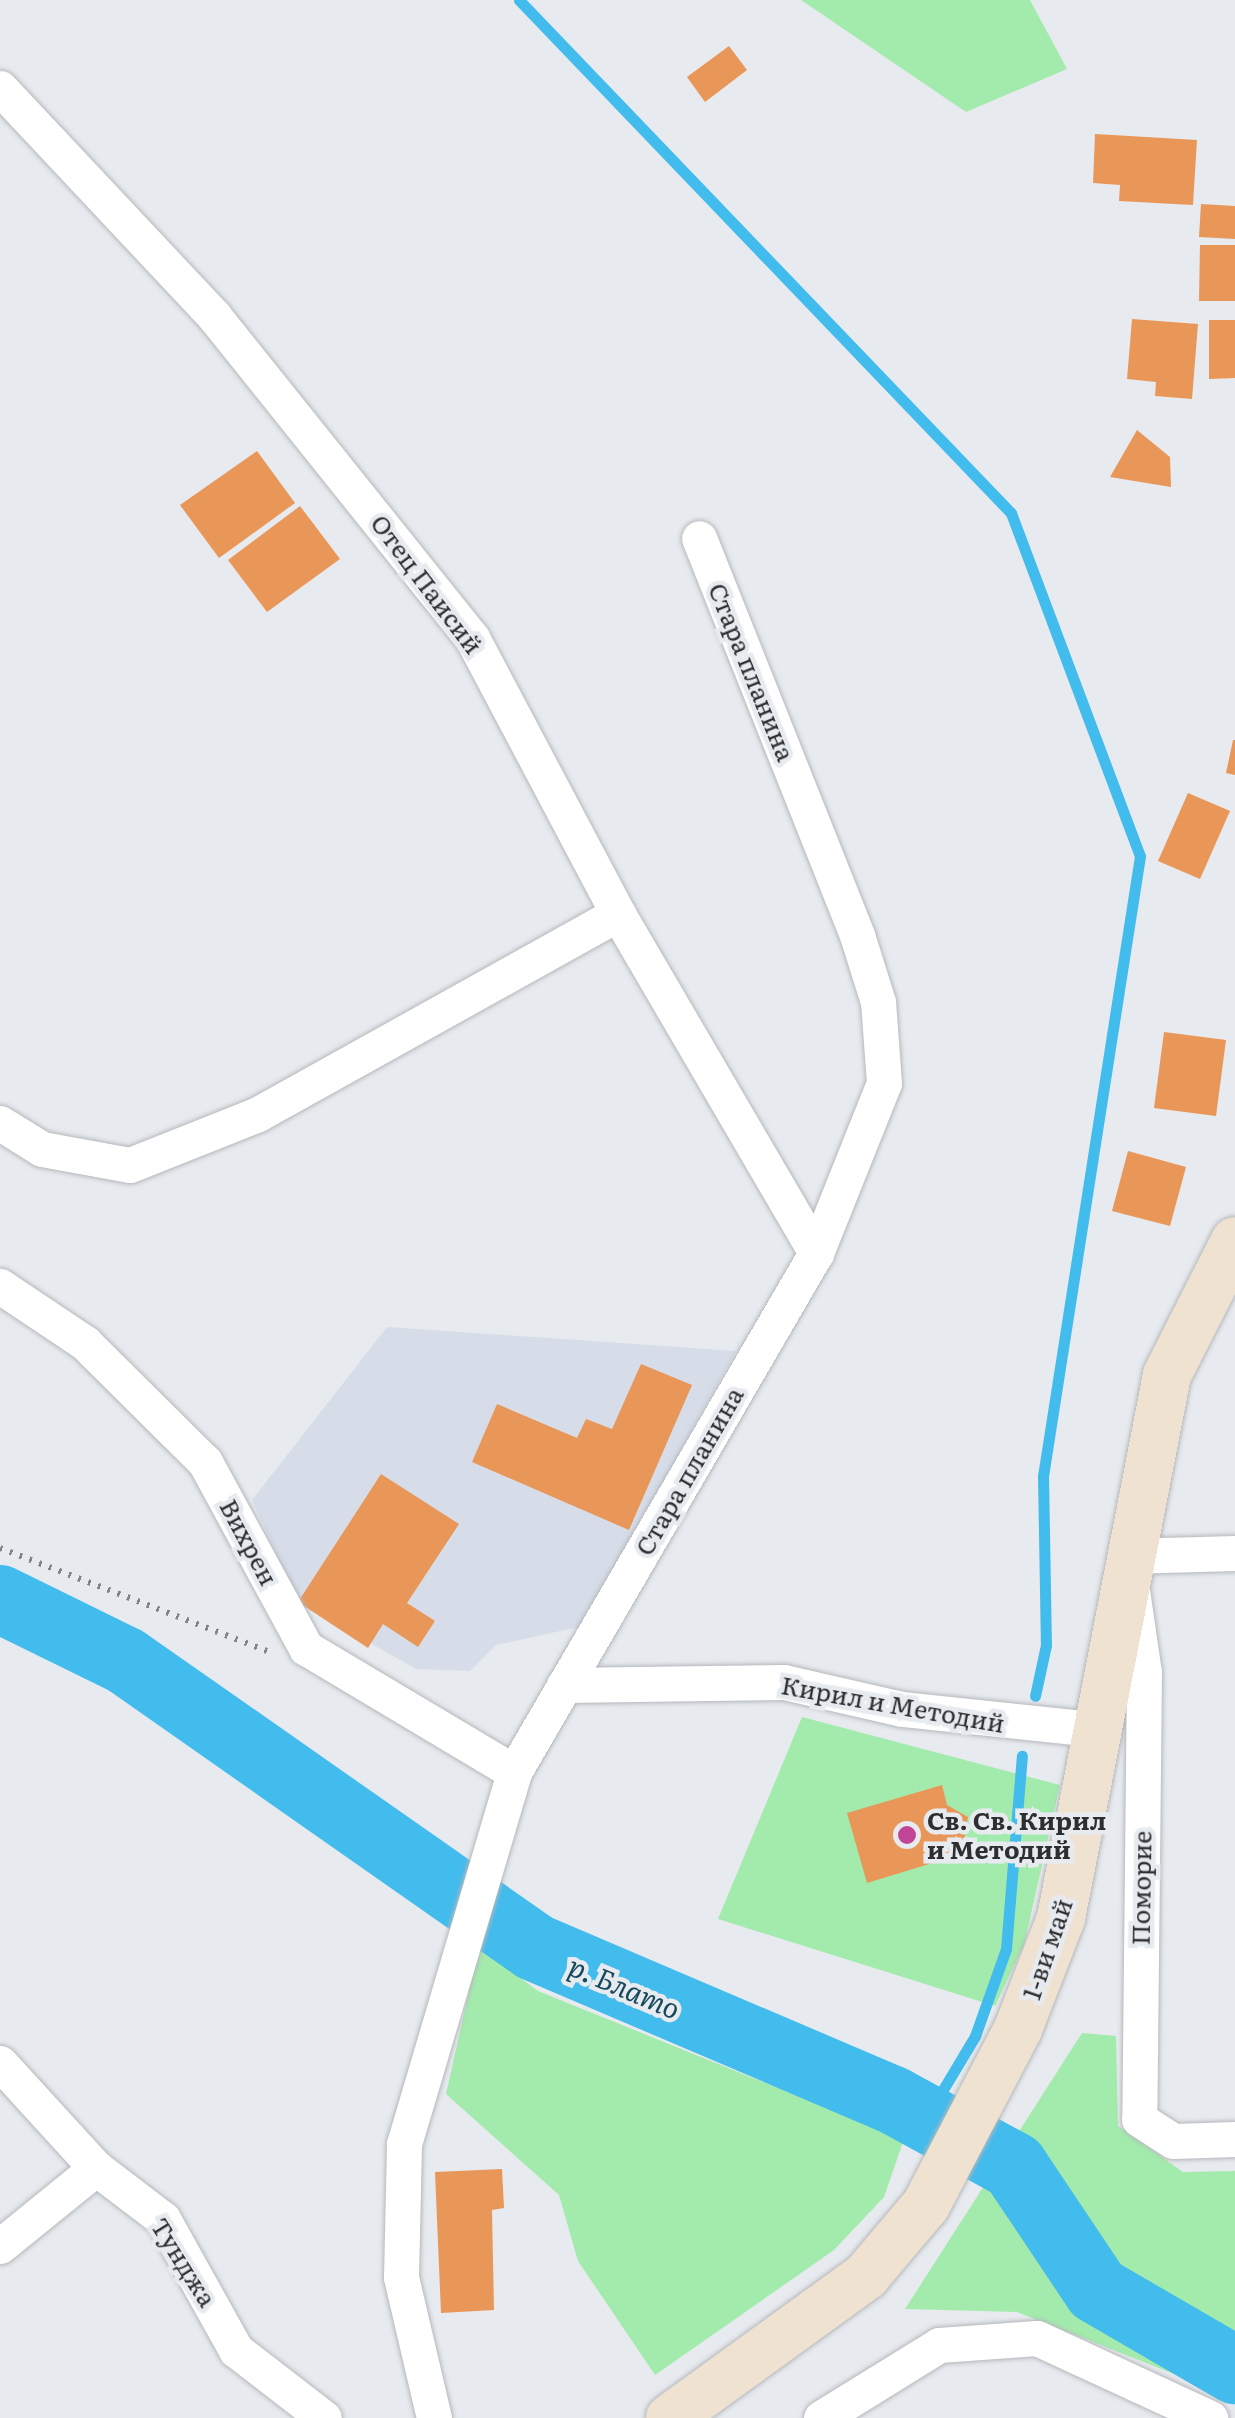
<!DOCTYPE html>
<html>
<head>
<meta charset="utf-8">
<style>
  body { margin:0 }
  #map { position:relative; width:1235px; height:2418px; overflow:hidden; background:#e7eaee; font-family:Literata,serif }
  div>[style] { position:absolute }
  .built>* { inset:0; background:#d6dde8 }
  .green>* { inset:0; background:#a3ebac }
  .stream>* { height:11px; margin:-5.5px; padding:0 5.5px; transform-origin:5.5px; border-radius:5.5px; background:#42bbed }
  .river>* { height:68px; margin:-34px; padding:0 34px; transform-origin:34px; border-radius:34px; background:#42bbed }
  .building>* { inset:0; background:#e99659 }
  .path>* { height:6px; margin-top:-3px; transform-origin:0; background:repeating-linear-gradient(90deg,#818386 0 2.5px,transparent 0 10.5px) }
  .roads { filter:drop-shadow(0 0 2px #b5b8bc) drop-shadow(0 0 2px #b5b8bc) }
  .street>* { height:35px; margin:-17.5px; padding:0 17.5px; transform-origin:17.5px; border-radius:17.5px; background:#fff }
  .secondary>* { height:48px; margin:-24px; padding:0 24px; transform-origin:24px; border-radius:24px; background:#f0e2d1 }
  .dots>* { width:28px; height:28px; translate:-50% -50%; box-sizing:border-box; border:5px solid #e7eaee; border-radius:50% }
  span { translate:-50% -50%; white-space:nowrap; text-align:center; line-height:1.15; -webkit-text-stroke:9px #e7eaee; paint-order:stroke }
  .street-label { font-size:25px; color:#2d2e30 }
  .poi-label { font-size:25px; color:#2d2e30; font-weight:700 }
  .left { translate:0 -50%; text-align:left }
  .water-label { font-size:28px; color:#17495d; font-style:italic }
</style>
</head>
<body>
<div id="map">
  <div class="built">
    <div style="clip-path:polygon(387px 1327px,736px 1351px,583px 1626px,496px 1645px,470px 1671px,416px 1669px,298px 1602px,252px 1500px)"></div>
  </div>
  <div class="green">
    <div style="clip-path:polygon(801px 0,1030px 0,1067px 69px,966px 112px)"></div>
    <div style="clip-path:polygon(802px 1717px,1060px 1785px,1024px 1945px,995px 2006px,718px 1919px)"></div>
    <div style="clip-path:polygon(479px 1947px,538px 1991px,904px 2139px,884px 2197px,834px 2250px,655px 2375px,578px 2261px,559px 2195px,446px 2094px)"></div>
    <div style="clip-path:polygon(1082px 2033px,1116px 2036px,1118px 2126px,1183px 2172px,1235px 2171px,1235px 2398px,1017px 2312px,905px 2309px)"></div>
  </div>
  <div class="stream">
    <div style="left:519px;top:0;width:711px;rotate:46.2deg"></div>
    <div style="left:1011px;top:513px;width:366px;rotate:69.4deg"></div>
    <div style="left:1140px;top:856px;width:628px;rotate:98.89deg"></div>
    <div style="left:1043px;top:1476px;width:169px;rotate:89deg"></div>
    <div style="left:1046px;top:1645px;width:52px;rotate:102.2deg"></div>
    <div style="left:926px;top:2118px;width:96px;rotate:-59.1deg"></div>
    <div style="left:975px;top:2036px;width:92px;rotate:-70.4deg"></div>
    <div style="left:1006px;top:1949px;width:194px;rotate:-85.3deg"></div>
  </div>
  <div class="river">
    <div style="left:0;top:1599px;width:140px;rotate:26.2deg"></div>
    <div style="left:126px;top:1661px;width:498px;rotate:35deg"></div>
    <div style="left:534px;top:1947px;width:390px;rotate:23.1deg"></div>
    <div style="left:893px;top:2100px;width:138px;rotate:28.6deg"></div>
    <div style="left:1014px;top:2166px;width:149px;rotate:56.2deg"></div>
    <div style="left:1097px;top:2290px;width:160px;rotate:30.1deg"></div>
  </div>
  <div class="building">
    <div style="clip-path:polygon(729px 46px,747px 70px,705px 102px,687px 77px)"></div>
    <div style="clip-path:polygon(1095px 134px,1197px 140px,1193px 205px,1119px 201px,1120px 185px,1093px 183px)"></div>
    <div style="clip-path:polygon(1201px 204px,1235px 206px,1235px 239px,1199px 237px)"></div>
    <div style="clip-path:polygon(1200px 245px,1235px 245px,1235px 301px,1199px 301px)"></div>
    <div style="clip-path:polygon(1132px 319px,1198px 324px,1192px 399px,1155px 396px,1156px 382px,1127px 379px)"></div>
    <div style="clip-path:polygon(1209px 320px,1235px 320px,1235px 378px,1209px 379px)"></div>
    <div style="clip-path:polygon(1137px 430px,1170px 457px,1171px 487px,1110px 477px)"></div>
    <div style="clip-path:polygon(257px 451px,295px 503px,219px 558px,180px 505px)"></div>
    <div style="clip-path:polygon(300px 506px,340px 559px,267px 612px,228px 560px)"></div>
    <div style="clip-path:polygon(1233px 740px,1235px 740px,1235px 775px,1226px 773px)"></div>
    <div style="clip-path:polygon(1188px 793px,1230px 811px,1200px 879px,1158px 861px)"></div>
    <div style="clip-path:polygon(1164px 1032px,1226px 1040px,1216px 1116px,1154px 1108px)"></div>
    <div style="clip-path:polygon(1128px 1151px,1186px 1167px,1170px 1226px,1112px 1211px)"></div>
    <div style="clip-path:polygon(641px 1364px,692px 1385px,629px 1530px,472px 1462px,497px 1404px,577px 1438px,586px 1419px,612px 1429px)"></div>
    <div style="clip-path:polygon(381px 1474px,459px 1524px,407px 1603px,435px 1621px,418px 1647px,383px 1624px,368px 1648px,298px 1602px)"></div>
    <div style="clip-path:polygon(942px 1785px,947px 1805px,968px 1817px,962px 1854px,867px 1883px,847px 1813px)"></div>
    <div style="clip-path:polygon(502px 2169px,504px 2208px,492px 2210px,494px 2310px,441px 2313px,435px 2172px)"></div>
  </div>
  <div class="path">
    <div style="left:0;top:1548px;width:288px;rotate:21.1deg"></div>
  </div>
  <div class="roads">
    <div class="street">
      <div style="left:0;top:88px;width:313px;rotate:46.8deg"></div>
      <div style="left:214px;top:316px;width:413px;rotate:51.3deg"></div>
      <div style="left:472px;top:638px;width:312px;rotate:62.1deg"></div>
      <div style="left:618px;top:914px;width:393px;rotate:59.7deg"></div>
      <div style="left:0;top:1123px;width:49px;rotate:31.8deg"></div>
      <div style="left:42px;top:1149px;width:89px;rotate:10.3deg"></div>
      <div style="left:130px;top:1165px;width:138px;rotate:-21.7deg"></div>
      <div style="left:258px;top:1114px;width:412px;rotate:-29.1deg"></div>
      <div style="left:0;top:1286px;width:102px;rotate:33.8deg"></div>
      <div style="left:85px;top:1343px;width:169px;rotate:44.8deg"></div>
      <div style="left:205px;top:1462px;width:212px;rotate:61.5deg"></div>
      <div style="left:306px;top:1648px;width:242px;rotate:30.8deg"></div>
      <div style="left:1235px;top:1553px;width:108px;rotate:178.4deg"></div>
      <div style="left:1127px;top:1556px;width:117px;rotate:81.7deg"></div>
      <div style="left:1144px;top:1672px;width:447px;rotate:90.6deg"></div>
      <div style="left:1139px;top:2119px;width:40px;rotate:32.9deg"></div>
      <div style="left:1173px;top:2141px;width:62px;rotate:-1.8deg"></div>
      <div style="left:564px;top:1685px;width:220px;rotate:-0.8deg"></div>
      <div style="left:784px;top:1682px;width:121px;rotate:12.9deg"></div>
      <div style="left:902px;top:1709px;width:202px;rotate:6deg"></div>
      <div style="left:0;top:2063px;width:142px;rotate:47.6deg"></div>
      <div style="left:96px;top:2168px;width:84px;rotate:37.3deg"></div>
      <div style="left:163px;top:2219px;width:150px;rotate:60.9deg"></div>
      <div style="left:236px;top:2350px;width:111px;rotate:37.7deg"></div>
      <div style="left:0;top:2246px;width:124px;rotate:-39.1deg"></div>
      <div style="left:434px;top:2418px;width:145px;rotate:-103.2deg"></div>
      <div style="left:401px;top:2277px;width:133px;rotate:-88.7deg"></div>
      <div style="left:404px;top:2144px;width:388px;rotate:-73.5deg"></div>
      <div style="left:514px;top:1772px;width:600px;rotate:-59.81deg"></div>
      <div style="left:816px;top:1253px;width:183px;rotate:-68.2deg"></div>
      <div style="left:884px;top:1083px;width:81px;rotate:-94.2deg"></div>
      <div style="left:878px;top:1002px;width:70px;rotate:-107.4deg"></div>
      <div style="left:857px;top:935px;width:427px;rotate:-111.7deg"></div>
      <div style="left:821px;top:2418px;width:139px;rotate:-31.7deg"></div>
      <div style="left:939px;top:2345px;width:98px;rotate:-4.1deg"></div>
      <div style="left:1037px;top:2338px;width:191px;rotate:24.8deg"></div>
    </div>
    <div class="secondary">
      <div style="left:670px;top:2418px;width:242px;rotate:-35.9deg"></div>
      <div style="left:866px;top:2276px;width:93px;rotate:-49.8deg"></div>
      <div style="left:926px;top:2205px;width:199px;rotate:-62.4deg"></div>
      <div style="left:1018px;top:2029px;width:119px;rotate:-68.8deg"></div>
      <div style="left:1061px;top:1918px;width:553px;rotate:-78.95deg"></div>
      <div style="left:1167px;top:1375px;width:150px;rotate:-63.1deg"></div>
    </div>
  </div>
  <div class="dots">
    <div style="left:907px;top:1835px;background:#c04597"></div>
  </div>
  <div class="street-label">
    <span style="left:427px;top:584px;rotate:53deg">Отец Паисий</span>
    <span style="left:752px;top:672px;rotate:68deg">Стара планина</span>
    <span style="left:689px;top:1471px;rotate:-60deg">Стара планина</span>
    <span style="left:249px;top:1542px;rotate:62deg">Вихрен</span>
    <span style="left:893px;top:1704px;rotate:10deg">Кирил и Методий</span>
    <span style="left:1141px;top:1888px;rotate:-89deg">Поморие</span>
    <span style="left:1047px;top:1949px;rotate:-71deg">1-ви май</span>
    <span style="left:184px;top:2262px;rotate:58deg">Тунджа</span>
  </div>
  <div class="poi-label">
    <span class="left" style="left:927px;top:1835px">Св. Св. Кирил<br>и Методий</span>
  </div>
  <div class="water-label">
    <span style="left:625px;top:1986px;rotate:23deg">р. Блато</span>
  </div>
</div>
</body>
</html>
